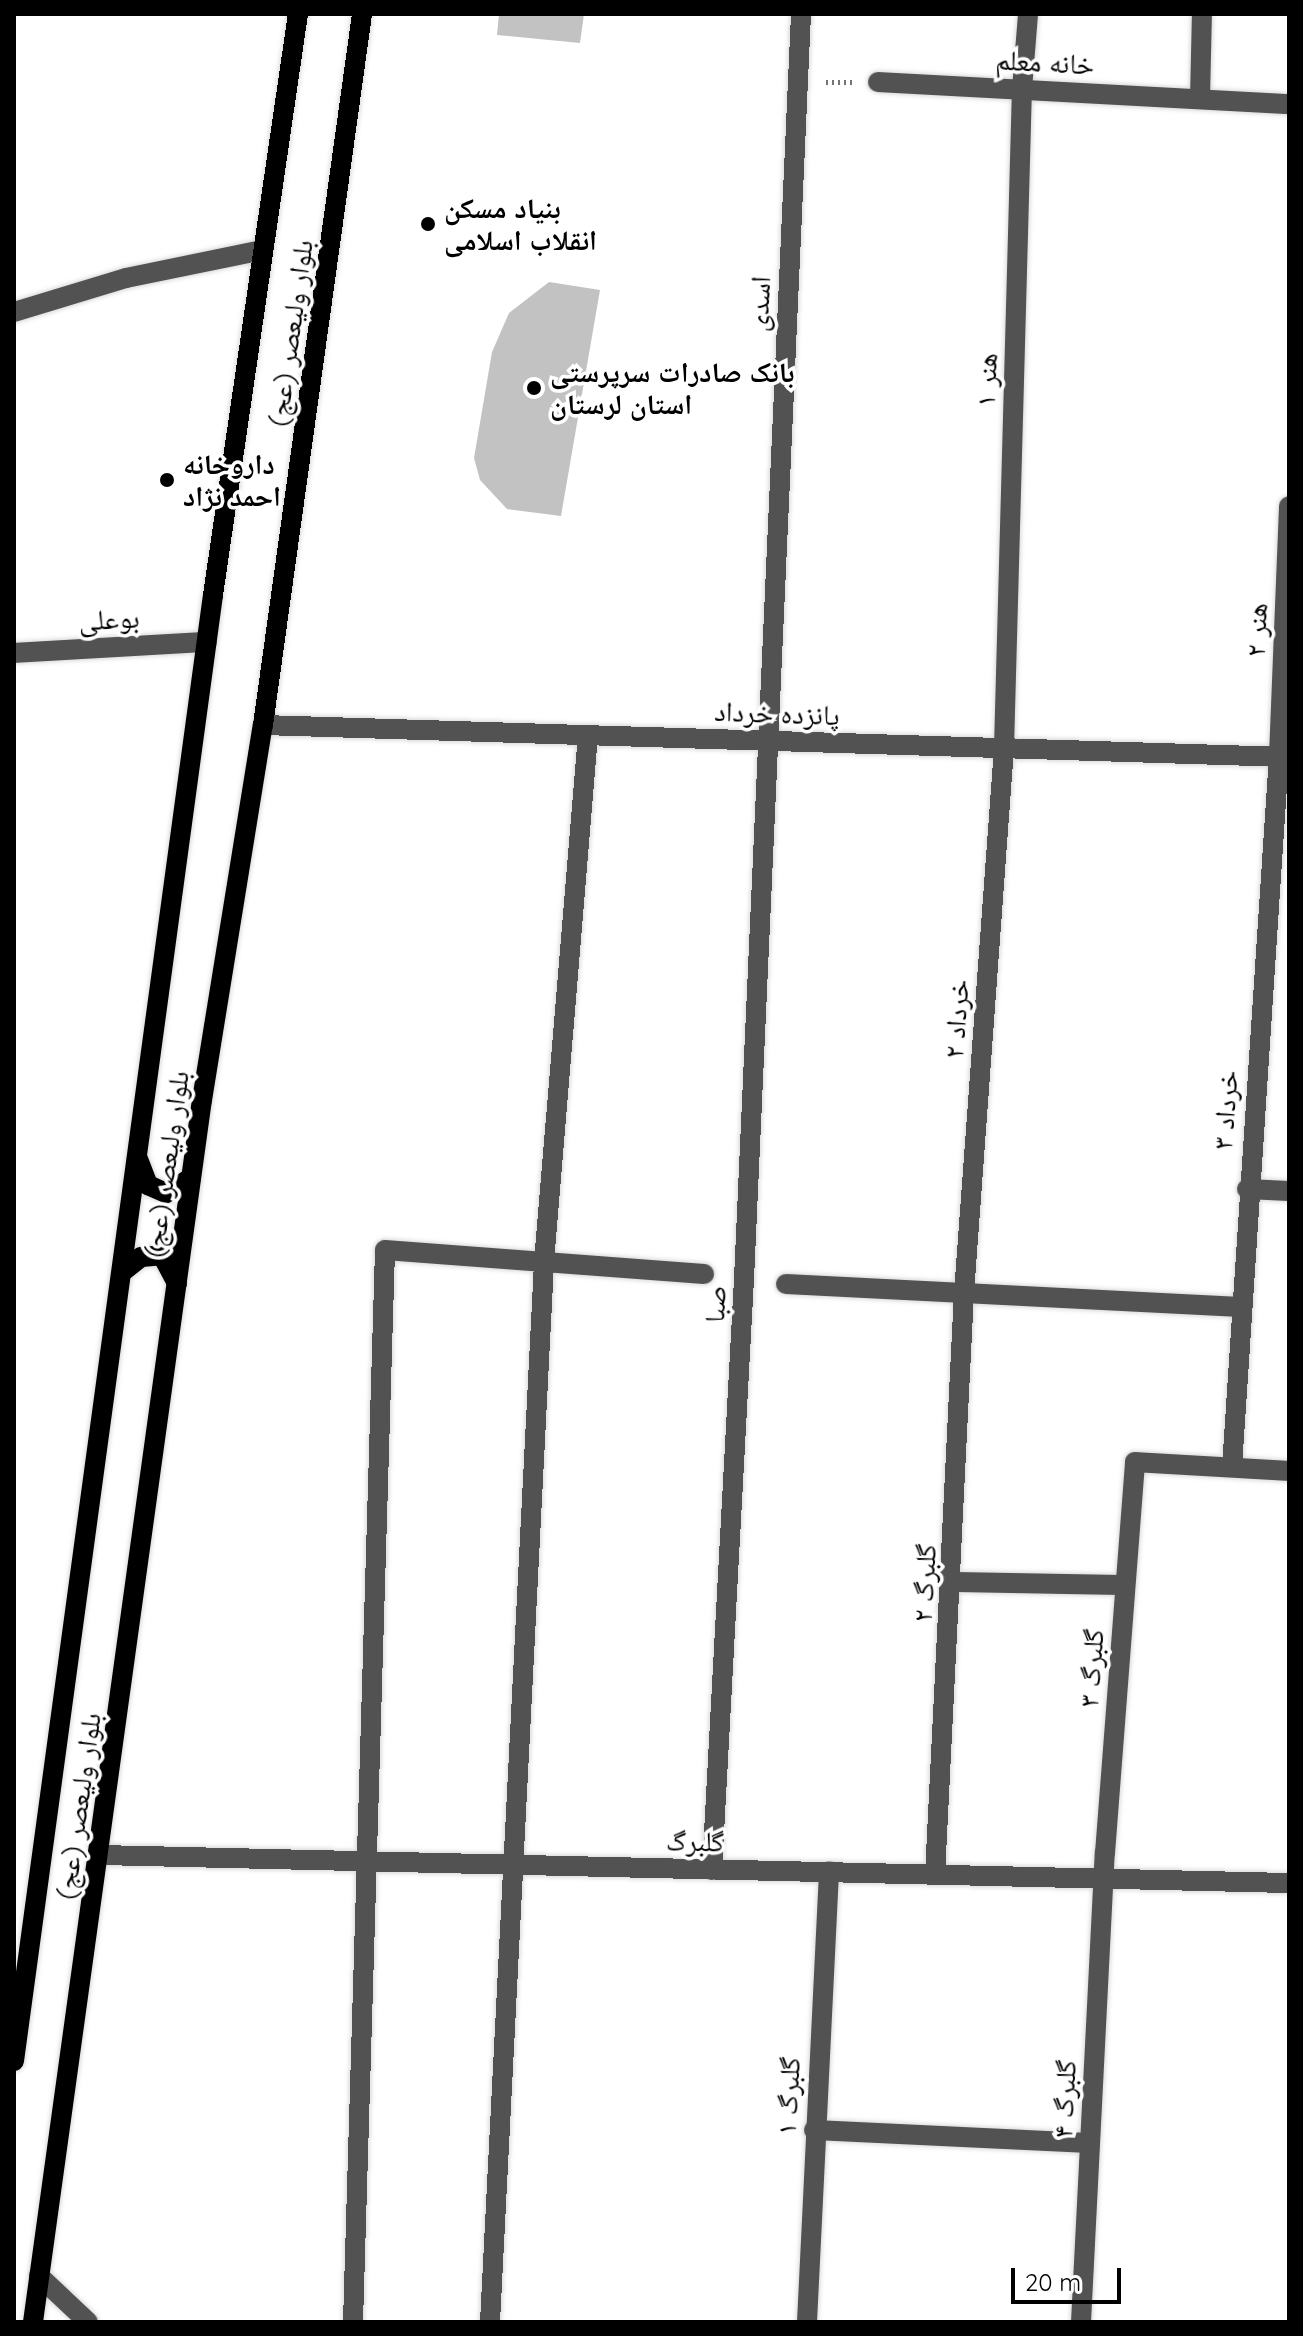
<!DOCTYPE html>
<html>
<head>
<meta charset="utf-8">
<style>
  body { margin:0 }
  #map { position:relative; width:1303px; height:2336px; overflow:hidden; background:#fff; font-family:Quicksand,"Noto Naskh Arabic",sans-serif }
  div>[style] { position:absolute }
  .building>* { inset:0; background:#c2c2c2 }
  .path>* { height:5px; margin-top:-2.5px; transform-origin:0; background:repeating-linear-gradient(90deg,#747474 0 2px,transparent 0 6px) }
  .roads { filter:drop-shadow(0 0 2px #dbdbdb) drop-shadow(0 0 2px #dbdbdb) }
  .minor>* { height:20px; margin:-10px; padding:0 10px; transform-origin:10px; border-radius:10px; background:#525252 }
  .major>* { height:20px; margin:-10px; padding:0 10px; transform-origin:10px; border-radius:10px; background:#000 }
  .dots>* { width:22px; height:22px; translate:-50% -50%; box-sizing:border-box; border:4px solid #fff; border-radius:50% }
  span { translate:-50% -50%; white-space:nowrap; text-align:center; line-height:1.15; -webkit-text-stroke:7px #fff; paint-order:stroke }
  .street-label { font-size:28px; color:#000 }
  .poi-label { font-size:28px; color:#000; font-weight:700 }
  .left { translate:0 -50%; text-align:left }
  .frame { position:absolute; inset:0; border:16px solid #000; pointer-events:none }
  .scale { position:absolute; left:1011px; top:2268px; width:110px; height:36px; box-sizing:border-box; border:4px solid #000; border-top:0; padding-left:10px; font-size:24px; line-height:28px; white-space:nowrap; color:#000; -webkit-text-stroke:6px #fff; paint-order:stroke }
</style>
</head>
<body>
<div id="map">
  <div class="building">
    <div style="clip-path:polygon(499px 14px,584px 14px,580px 43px,497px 35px)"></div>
    <div style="clip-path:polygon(549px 282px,600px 290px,561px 516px,507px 509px,480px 480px,474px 458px,492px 352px,509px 313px)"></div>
  </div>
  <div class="path">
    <div style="left:826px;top:82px;width:26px"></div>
  </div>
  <div class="roads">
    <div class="minor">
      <div style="left:878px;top:82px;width:412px;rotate:3.1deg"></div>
      <div style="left:1200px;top:99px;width:85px;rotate:-88.7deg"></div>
      <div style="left:14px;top:312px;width:117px;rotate:-16.9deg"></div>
      <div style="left:126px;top:278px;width:140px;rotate:-11.6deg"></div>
      <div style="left:14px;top:653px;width:193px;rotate:-3.3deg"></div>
      <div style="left:263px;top:725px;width:1026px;rotate:1.79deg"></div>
      <div style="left:1247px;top:1189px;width:42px;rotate:2.7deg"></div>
      <div style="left:786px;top:1284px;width:455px;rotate:2.9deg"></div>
      <div style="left:1232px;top:1467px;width:713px;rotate:-86.22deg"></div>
      <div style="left:1279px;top:756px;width:250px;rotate:-87.7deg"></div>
      <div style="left:952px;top:1582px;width:173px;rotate:1deg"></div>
      <div style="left:100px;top:1855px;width:1189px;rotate:1.35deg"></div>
      <div style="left:712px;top:1870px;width:592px;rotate:-86.9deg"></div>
      <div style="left:744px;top:1279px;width:1266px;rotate:-87.42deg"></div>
      <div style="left:935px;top:1875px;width:583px;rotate:-87.15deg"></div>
      <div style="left:964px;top:1293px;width:546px;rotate:-85.8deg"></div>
      <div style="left:1004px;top:748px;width:659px;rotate:-88.44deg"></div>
      <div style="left:1022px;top:89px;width:75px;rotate:-85.4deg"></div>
      <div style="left:814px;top:2130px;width:276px;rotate:2.7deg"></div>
      <div style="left:39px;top:2276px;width:67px;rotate:43.2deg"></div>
      <div style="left:353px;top:2322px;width:1072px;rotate:-88.29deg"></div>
      <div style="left:385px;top:1250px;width:320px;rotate:4.3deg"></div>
      <div style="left:490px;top:2322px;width:1061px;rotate:-87.08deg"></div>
      <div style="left:544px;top:1262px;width:529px;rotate:-85.23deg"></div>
      <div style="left:807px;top:2322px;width:451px;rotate:-87.2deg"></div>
      <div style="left:1081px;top:2322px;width:470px;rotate:-87.1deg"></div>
      <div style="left:1105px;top:1853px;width:392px;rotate:-85.6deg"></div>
      <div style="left:1135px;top:1462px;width:154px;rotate:3.3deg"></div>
    </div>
    <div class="major">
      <div style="left:138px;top:1159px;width:28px;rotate:69deg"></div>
      <div style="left:148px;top:1185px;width:20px;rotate:24deg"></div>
      <div style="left:166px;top:1193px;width:29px;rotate:-31deg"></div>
      <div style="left:122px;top:1272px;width:24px;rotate:-38deg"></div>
      <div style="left:141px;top:1257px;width:21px;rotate:-5deg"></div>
      <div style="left:162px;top:1255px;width:32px;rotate:62deg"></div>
      <div style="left:14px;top:2061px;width:1479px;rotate:-82.27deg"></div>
      <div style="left:213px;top:595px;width:587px;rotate:-81.68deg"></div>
      <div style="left:33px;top:2322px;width:1234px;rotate:-82.13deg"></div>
      <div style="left:202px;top:1100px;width:380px;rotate:-80.8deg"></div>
      <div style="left:263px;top:725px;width:718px;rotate:-82.07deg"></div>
    </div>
  </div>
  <div class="dots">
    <div style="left:428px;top:224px;background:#000"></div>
    <div style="left:534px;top:388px;background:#000"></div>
    <div style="left:167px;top:480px;background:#000"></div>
  </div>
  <div class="street-label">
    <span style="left:1045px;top:62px;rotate:3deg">خانه معلم</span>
    <span style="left:759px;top:304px;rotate:-87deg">اسدی</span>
    <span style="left:290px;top:333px;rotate:-82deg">بلوار ولیعصر (عج)</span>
    <span style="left:986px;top:380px;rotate:-88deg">هنر ۱</span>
    <span style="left:109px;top:619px;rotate:-3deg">بوعلی</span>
    <span style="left:1256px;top:630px;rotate:-88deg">هنر ۲</span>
    <span style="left:777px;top:713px;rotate:2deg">پانزده خرداد</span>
    <span style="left:956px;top:1019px;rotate:-86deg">خرداد ۲</span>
    <span style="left:1225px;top:1110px;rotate:-86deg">خرداد ۳</span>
    <span style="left:166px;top:1164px;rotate:-82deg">بلوار ولیعصر (عج)</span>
    <span style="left:715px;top:1304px;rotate:-87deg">صبا</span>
    <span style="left:924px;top:1583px;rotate:-87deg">گلبرگ ۲</span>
    <span style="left:1091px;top:1668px;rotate:-86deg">گلبرگ ۳</span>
    <span style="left:78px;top:1806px;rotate:-82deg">بلوار ولیعصر (عج)</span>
    <span style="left:695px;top:1841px;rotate:1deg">گلبرگ</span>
    <span style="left:788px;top:2096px;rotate:-87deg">گلبرگ ۱</span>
    <span style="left:1064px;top:2099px;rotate:-87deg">گلبرگ ۴</span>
  </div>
  <div class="poi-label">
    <span class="left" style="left:444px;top:224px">بنیاد مسکن<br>انقلاب اسلامی</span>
    <span class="left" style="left:550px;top:388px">بانک صادرات سرپرستی<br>استان لرستان</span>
    <span class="left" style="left:183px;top:480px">داروخانه<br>احمد نژاد</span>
  </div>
  <div class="frame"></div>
  <div class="scale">20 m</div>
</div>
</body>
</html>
